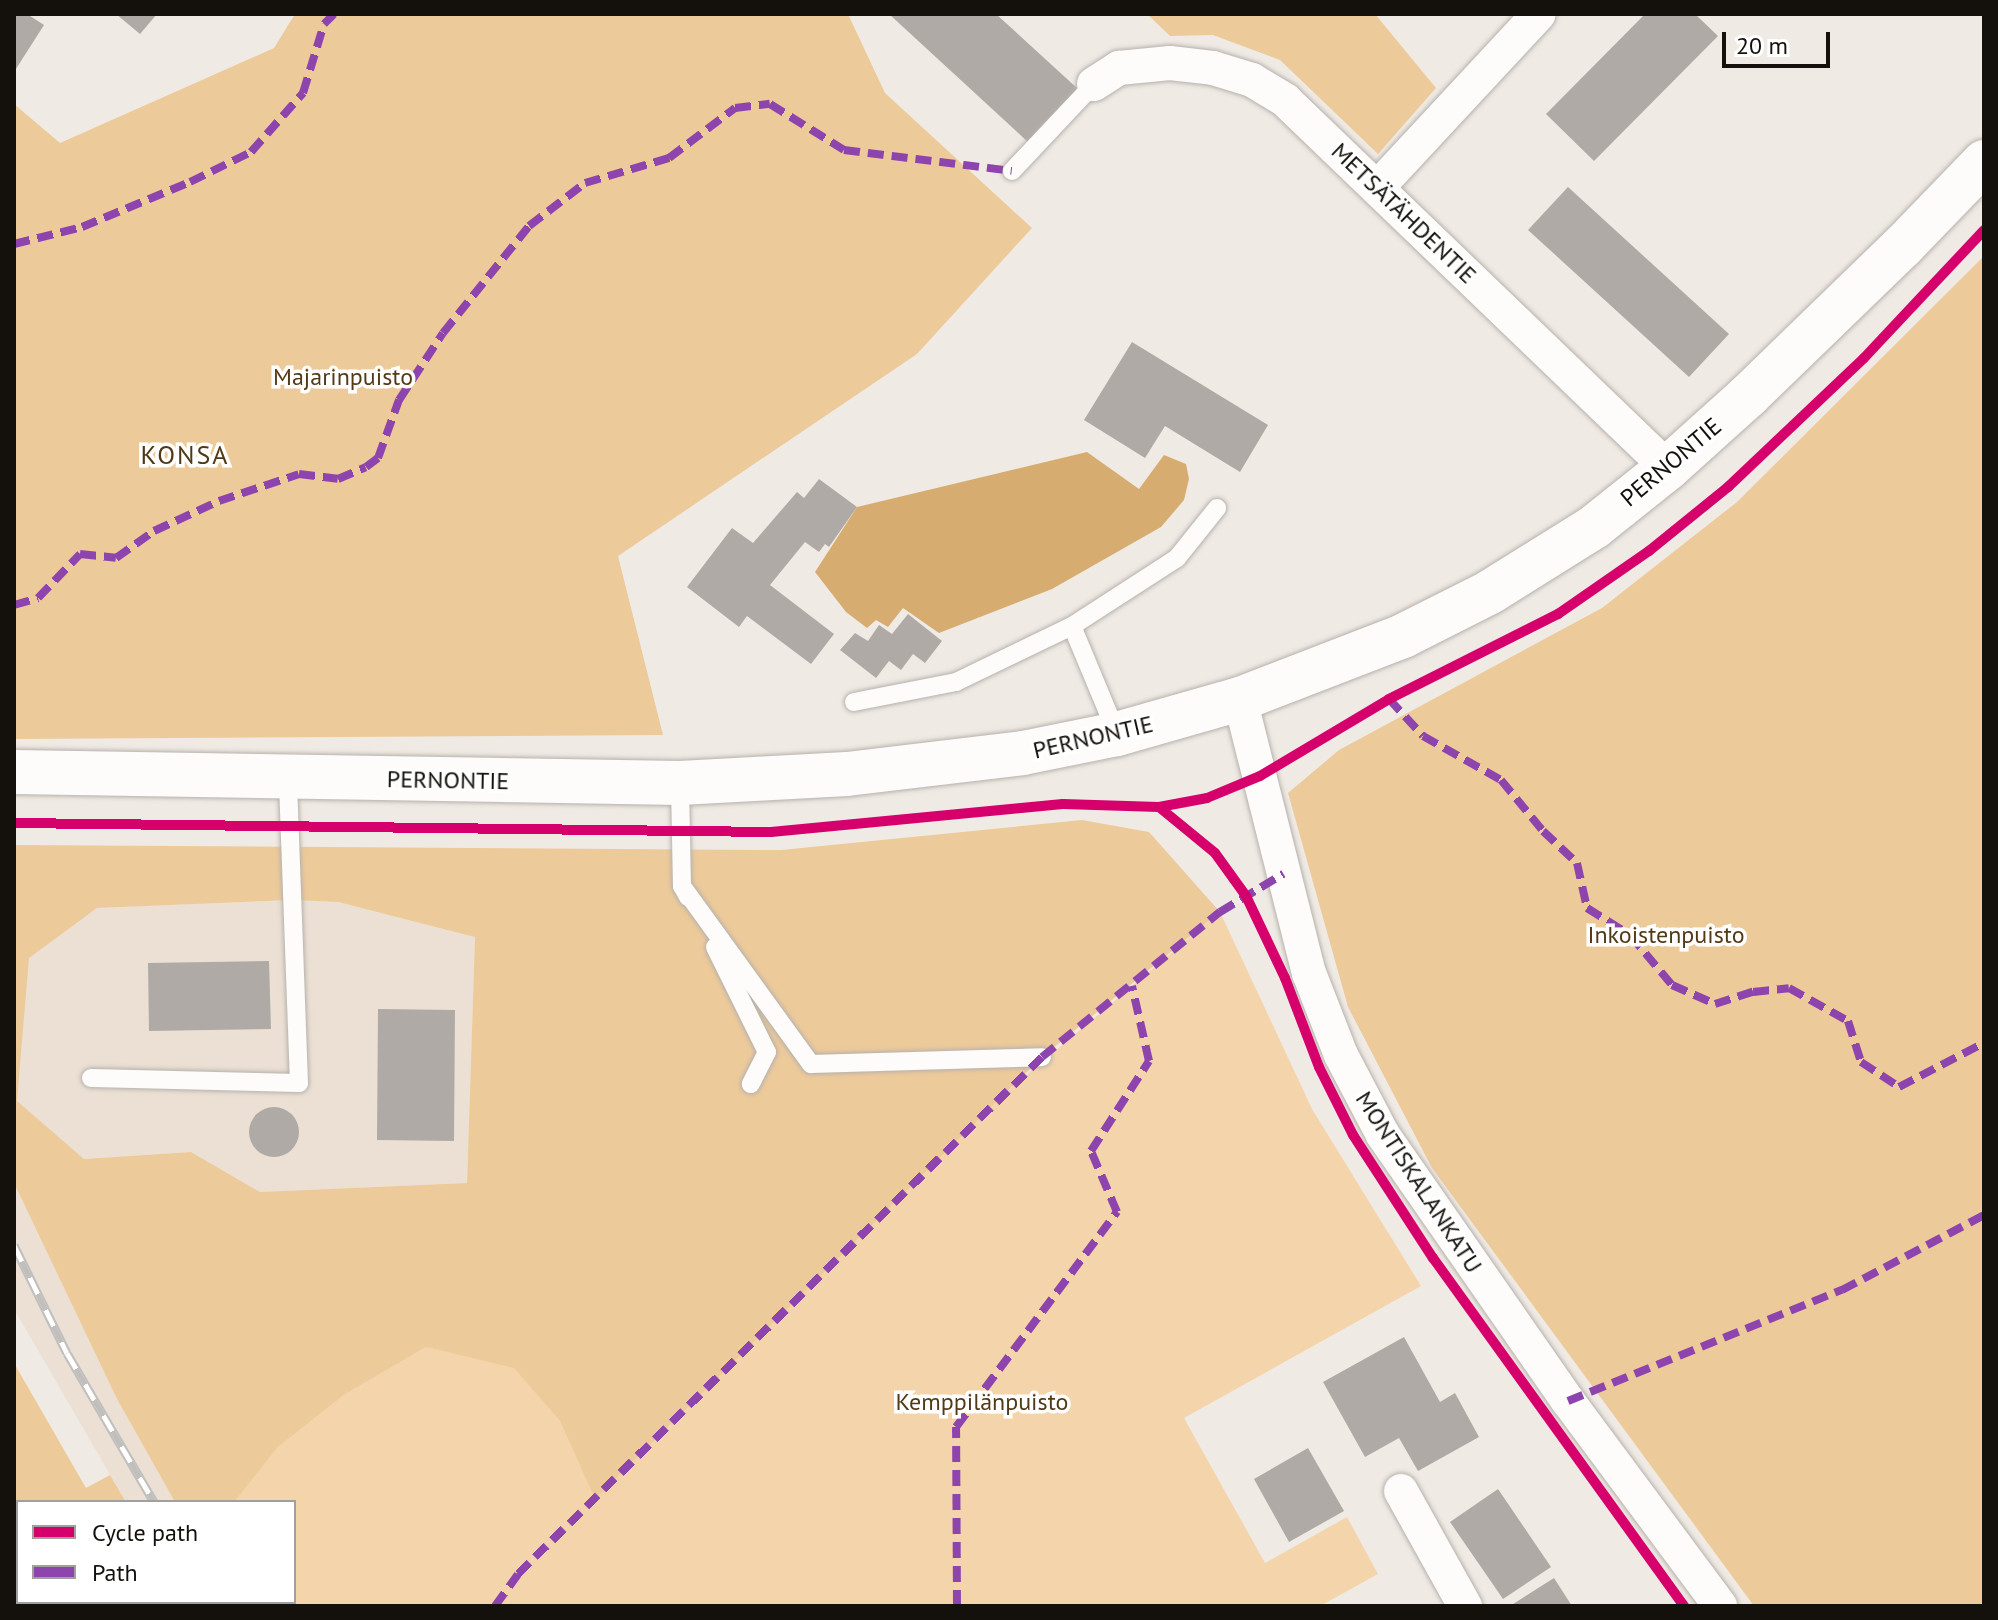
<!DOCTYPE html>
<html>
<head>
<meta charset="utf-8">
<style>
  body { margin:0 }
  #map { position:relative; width:1998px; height:1620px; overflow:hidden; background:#f0eae4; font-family:"PT Sans",sans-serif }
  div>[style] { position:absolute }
  .built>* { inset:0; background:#ebe0d3 }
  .green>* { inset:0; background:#f4d4aa }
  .forest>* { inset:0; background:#edca9a }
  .water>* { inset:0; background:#d7ac70 }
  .building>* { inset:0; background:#afaaa5 }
  .round { border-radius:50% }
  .roads { filter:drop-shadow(0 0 2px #b6b1ac) drop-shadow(0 0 2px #b6b1ac) }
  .lane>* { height:18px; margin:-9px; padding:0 9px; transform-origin:9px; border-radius:9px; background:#fdfcfb }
  .street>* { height:34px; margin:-17px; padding:0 17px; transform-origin:17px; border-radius:17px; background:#fdfcfb }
  .secondary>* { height:44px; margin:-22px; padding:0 22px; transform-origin:22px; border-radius:22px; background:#fdfcfb }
  .rail>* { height:9px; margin-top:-4.5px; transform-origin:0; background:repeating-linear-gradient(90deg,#fff 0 18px,#c0bfbd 0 36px); box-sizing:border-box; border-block:2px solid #c0bfbd }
  .quiet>* { height:8px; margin-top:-4px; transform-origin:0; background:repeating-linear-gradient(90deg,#8e44ad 0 16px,transparent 0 24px) }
  .cycleway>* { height:10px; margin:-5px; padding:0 5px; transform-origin:5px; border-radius:5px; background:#d6006c }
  span { translate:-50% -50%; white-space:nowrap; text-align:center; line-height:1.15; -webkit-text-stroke:7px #fff; paint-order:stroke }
  .street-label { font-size:24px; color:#14110c }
  .park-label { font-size:24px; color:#533a17 }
  .neighbourhood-label { font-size:26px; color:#513816; letter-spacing:2px }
  .frame { position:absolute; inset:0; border:16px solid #14110c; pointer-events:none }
  .legend { position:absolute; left:16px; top:1500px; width:280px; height:104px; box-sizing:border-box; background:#fff; border:2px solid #a1a09e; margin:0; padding:10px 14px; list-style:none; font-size:24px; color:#14110c }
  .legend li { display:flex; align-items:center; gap:16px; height:40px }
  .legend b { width:40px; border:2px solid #a1a09e }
  .scale { position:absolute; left:1722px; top:32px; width:108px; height:36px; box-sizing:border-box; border:4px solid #14110c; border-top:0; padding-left:10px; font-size:24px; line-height:28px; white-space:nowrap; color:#14110c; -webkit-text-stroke:6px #fff; paint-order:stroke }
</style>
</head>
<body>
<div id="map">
  <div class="built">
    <div style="clip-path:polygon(292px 900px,338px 902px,475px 936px,467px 1183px,260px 1192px,191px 1152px,84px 1159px,16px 1101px,28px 958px,97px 908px)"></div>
    <div style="clip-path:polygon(14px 1183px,117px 1399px,175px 1502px,126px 1502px,14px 1309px)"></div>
  </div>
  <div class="green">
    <div style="clip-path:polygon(1220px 912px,1312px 1109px,1421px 1286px,1184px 1418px,1265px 1563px,1347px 1517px,1378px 1574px,1320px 1606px,237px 1606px,235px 1602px,294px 1602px,294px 1502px,235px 1500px,278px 1447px,344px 1395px,426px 1347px,514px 1367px,560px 1421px,595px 1498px,1009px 1090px)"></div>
  </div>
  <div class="forest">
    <div style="clip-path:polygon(295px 14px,848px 14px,885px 93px,1032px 228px,917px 354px,618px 556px,663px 735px,14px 739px,14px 104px,60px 143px,274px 48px)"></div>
    <div style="clip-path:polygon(1147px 14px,1375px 14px,1436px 88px,1378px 154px,1280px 60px,1213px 35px,1170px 36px)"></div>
    <div style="clip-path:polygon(1984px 256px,1984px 1606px,1754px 1606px,1432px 1168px,1348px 1007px,1288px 793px,1339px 750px,1602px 608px,1737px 502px)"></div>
    <div style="clip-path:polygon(evenodd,1082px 820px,1149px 832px,1220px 912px,1042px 1057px,595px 1499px,560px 1421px,514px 1368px,426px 1347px,344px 1395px,278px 1447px,234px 1502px,175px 1502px,117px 1399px,14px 1183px,14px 845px,781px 850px,1082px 820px,292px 900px,338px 902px,475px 937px,467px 1183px,260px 1192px,191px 1152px,84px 1159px,17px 1101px,29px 958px,97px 908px,292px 900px)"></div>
    <div style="clip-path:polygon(14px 1363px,86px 1488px,110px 1475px,126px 1502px,18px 1502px,18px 1602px,186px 1602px,189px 1606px,14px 1606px)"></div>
  </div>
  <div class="water">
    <div style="clip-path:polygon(1087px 452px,1139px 489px,1164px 455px,1186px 464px,1189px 479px,1184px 500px,1161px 527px,1052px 589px,939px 633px,903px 608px,888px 627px,876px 620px,867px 628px,846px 612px,815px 572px,857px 507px)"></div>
  </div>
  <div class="building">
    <div style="clip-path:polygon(14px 14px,27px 14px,44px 25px,14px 72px)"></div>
    <div style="clip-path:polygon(116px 14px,157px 14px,140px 34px)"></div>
    <div style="clip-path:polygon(889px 14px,996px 14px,1078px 89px,1029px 143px)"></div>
    <div style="clip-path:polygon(1645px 14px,1695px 14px,1718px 36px,1594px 161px,1546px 114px)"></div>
    <div style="clip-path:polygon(1568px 187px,1729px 334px,1689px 377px,1528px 230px)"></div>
    <div style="clip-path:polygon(1132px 342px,1268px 425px,1240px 472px,1165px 426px,1145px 458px,1084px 420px)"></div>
    <div style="clip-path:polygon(819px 479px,857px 507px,829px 547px,825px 544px,819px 552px,805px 542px,770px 585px,834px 634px,811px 664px,747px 616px,739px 627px,687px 587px,732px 528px,753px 543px,797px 492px,804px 498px)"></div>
    <div style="clip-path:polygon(908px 614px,942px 641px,925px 663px,913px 654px,901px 670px,889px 661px,876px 678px,840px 650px,855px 633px,868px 641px,879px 625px,892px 634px)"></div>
    <div style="clip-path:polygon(269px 961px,271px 1029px,149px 1031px,148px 963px)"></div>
    <div style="clip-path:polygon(378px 1009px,455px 1010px,454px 1141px,377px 1140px)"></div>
    <div class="round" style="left:249px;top:1107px;width:50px;height:50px"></div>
    <div style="clip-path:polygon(1404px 1337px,1440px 1402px,1455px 1393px,1479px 1437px,1418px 1471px,1399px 1438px,1365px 1457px,1323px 1382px)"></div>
    <div style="clip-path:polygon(1308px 1448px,1344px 1511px,1289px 1542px,1254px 1479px)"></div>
    <div style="clip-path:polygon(1498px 1489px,1551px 1567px,1503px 1599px,1450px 1522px)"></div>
    <div style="clip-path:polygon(1554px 1578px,1572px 1606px,1510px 1606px)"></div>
  </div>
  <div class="roads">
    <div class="lane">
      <div style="left:1012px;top:171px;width:120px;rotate:-46.7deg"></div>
      <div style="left:1072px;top:626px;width:125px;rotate:-32.9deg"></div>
      <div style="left:1177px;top:558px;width:64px;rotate:-51.3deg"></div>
      <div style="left:854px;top:702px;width:104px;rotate:-11.1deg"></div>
      <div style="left:956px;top:682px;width:129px;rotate:-25.8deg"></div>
      <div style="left:1072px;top:626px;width:117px;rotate:67.4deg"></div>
      <div style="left:680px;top:784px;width:102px;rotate:88.9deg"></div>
      <div style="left:682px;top:886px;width:13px;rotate:61deg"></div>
      <div style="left:682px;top:886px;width:220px;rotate:54.1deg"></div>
      <div style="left:811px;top:1064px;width:231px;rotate:-1.7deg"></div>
      <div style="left:715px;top:947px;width:117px;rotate:63.7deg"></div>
      <div style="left:767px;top:1052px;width:36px;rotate:117deg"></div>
      <div style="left:91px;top:1078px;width:208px;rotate:1.4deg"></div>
      <div style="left:299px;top:1083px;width:306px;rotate:-92.1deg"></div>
    </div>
    <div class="street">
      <div style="left:1094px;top:84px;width:30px;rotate:-33deg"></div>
      <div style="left:1119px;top:68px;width:51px;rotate:-5.6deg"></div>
      <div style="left:1170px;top:63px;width:43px;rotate:6.6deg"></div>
      <div style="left:1213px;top:68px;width:41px;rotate:17.1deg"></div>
      <div style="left:1252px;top:80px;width:39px;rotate:31deg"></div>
      <div style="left:1285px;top:100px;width:531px;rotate:43.86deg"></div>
      <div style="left:1378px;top:187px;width:236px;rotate:-47.1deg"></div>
      <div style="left:1240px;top:699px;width:283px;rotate:75.9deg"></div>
      <div style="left:1309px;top:973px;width:88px;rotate:68.7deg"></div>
      <div style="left:1341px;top:1055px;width:90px;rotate:62.3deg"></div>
      <div style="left:1383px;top:1135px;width:324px;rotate:55.2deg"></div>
      <div style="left:1568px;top:1401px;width:255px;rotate:53.4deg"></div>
      <div style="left:1401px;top:1491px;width:132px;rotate:60.9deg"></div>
    </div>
    <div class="secondary">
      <div style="left:14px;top:772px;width:666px;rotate:0.95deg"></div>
      <div style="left:680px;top:783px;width:167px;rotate:-3.1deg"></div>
      <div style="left:847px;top:774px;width:177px;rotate:-6.8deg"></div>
      <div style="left:1023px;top:753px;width:96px;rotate:-11.4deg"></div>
      <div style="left:1117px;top:734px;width:128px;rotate:-15.9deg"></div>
      <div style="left:1240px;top:699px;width:175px;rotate:-21.1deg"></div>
      <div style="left:1403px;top:636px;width:97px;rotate:-26.8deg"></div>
      <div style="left:1490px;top:592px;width:123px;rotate:-32deg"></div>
      <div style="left:1594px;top:527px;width:95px;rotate:-38.6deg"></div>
      <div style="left:1668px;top:468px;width:108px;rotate:-42deg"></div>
      <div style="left:1748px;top:396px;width:216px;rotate:-44.1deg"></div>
      <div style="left:1903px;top:246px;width:117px;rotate:-46deg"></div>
    </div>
  </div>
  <div class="rail">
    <div style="left:14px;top:1245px;width:120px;rotate:63.9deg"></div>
    <div style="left:67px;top:1353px;width:173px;rotate:59.7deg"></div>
    <div style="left:213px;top:1602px;width:5px;rotate:53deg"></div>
  </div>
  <div class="quiet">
    <div style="left:14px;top:244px;width:70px;rotate:-14deg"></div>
    <div style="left:82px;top:227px;width:117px;rotate:-22.6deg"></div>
    <div style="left:190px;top:182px;width:68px;rotate:-26.2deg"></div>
    <div style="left:251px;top:152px;width:79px;rotate:-48.6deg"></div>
    <div style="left:303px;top:93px;width:72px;rotate:-73.1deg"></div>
    <div style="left:324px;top:24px;width:14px;rotate:-45deg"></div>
    <div style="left:14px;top:605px;width:25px;rotate:-16deg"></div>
    <div style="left:38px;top:598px;width:61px;rotate:-46.3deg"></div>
    <div style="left:80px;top:554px;width:36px;rotate:6deg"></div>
    <div style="left:116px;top:558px;width:47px;rotate:-35.4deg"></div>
    <div style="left:154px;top:531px;width:72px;rotate:-24.8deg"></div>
    <div style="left:219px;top:501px;width:84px;rotate:-18.6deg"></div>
    <div style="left:299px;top:474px;width:39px;rotate:7deg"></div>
    <div style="left:338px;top:479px;width:30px;rotate:-23deg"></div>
    <div style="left:366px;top:467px;width:15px;rotate:-37deg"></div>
    <div style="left:378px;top:458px;width:62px;rotate:-70.1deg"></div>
    <div style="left:399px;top:400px;width:80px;rotate:-56.7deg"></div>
    <div style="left:443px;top:333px;width:137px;rotate:-51.2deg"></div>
    <div style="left:529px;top:226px;width:71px;rotate:-37.5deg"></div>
    <div style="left:585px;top:183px;width:88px;rotate:-16.6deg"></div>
    <div style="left:669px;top:158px;width:83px;rotate:-37.1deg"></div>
    <div style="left:735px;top:108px;width:35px;rotate:-7deg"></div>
    <div style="left:770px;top:104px;width:87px;rotate:31.9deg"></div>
    <div style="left:844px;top:150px;width:169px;rotate:7.1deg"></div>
    <div style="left:1389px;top:699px;width:50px;rotate:47.4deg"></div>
    <div style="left:1423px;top:736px;width:90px;rotate:29.4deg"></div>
    <div style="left:1501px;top:780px;width:66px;rotate:50.5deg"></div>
    <div style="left:1543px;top:831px;width:47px;rotate:43.3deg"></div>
    <div style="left:1577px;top:863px;width:46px;rotate:77.5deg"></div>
    <div style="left:1587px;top:908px;width:51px;rotate:32.1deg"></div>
    <div style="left:1630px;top:935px;width:65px;rotate:50deg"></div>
    <div style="left:1672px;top:985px;width:47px;rotate:23.8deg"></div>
    <div style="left:1715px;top:1004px;width:40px;rotate:-18deg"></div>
    <div style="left:1753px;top:992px;width:36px;rotate:-6deg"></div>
    <div style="left:1789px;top:988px;width:68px;rotate:29.2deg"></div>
    <div style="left:1848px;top:1021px;width:43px;rotate:72.4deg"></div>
    <div style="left:1861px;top:1062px;width:45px;rotate:33.3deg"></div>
    <div style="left:1899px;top:1087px;width:96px;rotate:-27.4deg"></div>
    <div style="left:1568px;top:1401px;width:296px;rotate:-22.1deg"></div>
    <div style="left:1842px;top:1290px;width:161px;rotate:-27.8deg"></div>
    <div style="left:495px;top:1606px;width:39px;rotate:-54deg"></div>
    <div style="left:518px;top:1574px;width:736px;rotate:-44.61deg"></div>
    <div style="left:1042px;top:1057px;width:230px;rotate:-39.2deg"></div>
    <div style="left:1220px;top:912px;width:74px;rotate:-31.1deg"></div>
    <div style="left:957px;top:1606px;width:179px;rotate:-90.3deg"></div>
    <div style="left:956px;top:1427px;width:269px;rotate:-53.2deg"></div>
    <div style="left:1117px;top:1212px;width:66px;rotate:-113.1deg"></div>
    <div style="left:1091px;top:1151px;width:107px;rotate:-57.2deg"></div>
    <div style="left:1149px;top:1061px;width:77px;rotate:-102.8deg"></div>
  </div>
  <div class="cycleway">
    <div style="left:1159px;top:807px;width:72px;rotate:39.4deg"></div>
    <div style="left:1215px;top:853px;width:53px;rotate:54.2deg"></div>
    <div style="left:1246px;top:896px;width:91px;rotate:64.6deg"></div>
    <div style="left:1285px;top:978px;width:95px;rotate:69.1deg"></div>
    <div style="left:1319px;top:1067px;width:76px;rotate:63.4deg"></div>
    <div style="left:1353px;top:1135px;width:147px;rotate:57deg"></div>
    <div style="left:1433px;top:1258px;width:429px;rotate:54.2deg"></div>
    <div style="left:14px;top:823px;width:757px;rotate:0.68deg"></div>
    <div style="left:771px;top:832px;width:293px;rotate:-5.5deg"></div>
    <div style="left:1063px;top:804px;width:96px;rotate:1.8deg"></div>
    <div style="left:1159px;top:807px;width:49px;rotate:-10.6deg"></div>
    <div style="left:1207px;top:798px;width:57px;rotate:-22.5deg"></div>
    <div style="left:1260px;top:776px;width:150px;rotate:-30.8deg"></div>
    <div style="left:1389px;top:699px;width:189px;rotate:-26.7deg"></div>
    <div style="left:1558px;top:614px;width:111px;rotate:-34.7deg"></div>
    <div style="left:1649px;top:551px;width:102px;rotate:-39deg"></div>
    <div style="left:1728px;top:487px;width:187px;rotate:-43.5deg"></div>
    <div style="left:1864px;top:358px;width:175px;rotate:-46.8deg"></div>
  </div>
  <div class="street-label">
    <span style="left:1404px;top:213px;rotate:44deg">METSÄTÄHDENTIE</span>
    <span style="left:1671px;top:462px;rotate:-40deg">PERNONTIE</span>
    <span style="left:1093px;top:737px;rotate:-13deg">PERNONTIE</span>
    <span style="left:448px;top:780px;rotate:1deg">PERNONTIE</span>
    <span style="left:1419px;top:1182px;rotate:57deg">MONTISKALANKATU</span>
  </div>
  <div class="park-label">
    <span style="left:343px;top:377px">Majarinpuisto</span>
    <span style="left:1666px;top:935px">Inkoistenpuisto</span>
    <span style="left:982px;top:1402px">Kemppilänpuisto</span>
  </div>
  <div class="neighbourhood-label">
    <span style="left:185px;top:455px">KONSA</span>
  </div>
  <div class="frame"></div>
  <ul class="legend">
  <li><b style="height:10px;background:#d6006c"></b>Cycle path</li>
  <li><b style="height:10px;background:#8e44ad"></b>Path</li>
  </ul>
  <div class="scale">20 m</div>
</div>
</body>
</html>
